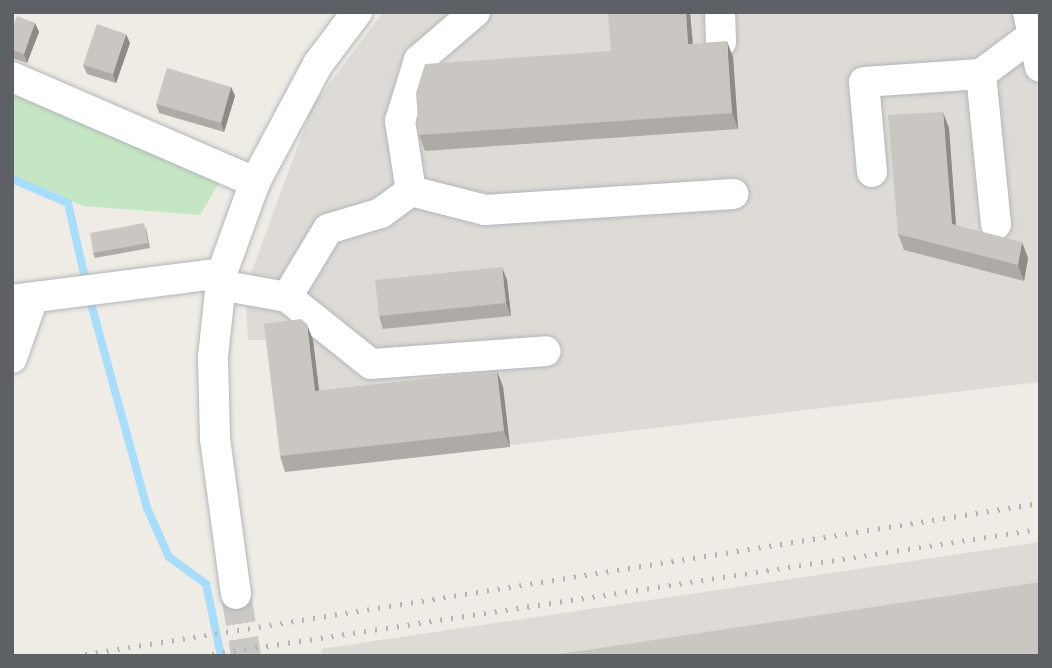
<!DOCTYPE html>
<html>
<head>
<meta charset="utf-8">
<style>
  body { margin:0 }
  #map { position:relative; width:1052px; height:668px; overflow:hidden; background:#efece5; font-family:Lato,sans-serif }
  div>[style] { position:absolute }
  .industrial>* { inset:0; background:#dedbd7 }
  .green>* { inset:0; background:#c5e6c2 }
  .stream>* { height:8px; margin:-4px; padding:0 4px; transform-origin:4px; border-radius:4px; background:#a7ddfd }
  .minor-tunnel>* { height:30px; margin-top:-15px; transform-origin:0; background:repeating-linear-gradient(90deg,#cac9c5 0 30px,transparent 0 45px) }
  .roads { filter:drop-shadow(0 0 2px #b2b6b9) drop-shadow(0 0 2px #b2b6b9) }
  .minor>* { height:30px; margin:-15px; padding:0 15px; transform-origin:15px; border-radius:15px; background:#fff }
  .rail>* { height:5px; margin-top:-2.5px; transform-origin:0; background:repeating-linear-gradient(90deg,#b3b4b5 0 2px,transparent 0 11px) }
  .wall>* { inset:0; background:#aeaba7 }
  .shaded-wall>* { inset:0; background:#8d8b88 }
  .building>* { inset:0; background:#cac7c2 }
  span { translate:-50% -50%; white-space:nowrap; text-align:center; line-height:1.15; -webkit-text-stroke:5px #fff; paint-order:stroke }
  .frame { position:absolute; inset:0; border:14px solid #5d6165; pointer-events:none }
</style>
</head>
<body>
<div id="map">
  <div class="industrial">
    <div style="clip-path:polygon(383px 12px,1040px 12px,1040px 382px,285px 472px,270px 340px,248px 340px,245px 290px,312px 107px)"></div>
    <div style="clip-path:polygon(1040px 542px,1040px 656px,322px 656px,321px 649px)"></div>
  </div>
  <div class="green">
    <div style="clip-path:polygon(12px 89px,222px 178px,200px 215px,84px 206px,12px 178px)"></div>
  </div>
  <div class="stream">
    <div style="left:12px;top:179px;width:61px;rotate:23.2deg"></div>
    <div style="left:68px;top:203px;width:82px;rotate:77.3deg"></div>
    <div style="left:89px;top:296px;width:220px;rotate:74.7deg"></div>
    <div style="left:147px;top:508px;width:54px;rotate:65.8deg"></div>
    <div style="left:169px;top:557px;width:46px;rotate:36.1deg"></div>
    <div style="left:206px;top:584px;width:74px;rotate:78.2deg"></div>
  </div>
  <div class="minor-tunnel">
    <div style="left:236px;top:594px;width:63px;rotate:80.8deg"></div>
  </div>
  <div class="roads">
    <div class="minor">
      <div style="left:475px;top:12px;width:74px;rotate:139.4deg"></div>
      <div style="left:419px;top:60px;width:64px;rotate:107.3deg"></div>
      <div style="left:400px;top:121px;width:71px;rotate:81.1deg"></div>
      <div style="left:411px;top:191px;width:37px;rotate:144deg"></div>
      <div style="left:381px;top:213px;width:55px;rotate:163.2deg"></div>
      <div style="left:328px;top:229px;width:79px;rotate:121.1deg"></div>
      <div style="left:287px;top:297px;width:107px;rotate:38.6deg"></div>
      <div style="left:371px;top:364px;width:175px;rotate:-4.2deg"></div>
      <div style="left:720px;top:12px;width:30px;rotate:88deg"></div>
      <div style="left:1028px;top:12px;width:56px;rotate:77.7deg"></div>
      <div style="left:981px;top:74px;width:151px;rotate:84.3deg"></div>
      <div style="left:12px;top:77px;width:265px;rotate:23.4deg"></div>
      <div style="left:872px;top:172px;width:90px;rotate:-95.1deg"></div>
      <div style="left:864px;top:82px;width:117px;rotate:-3.9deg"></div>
      <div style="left:981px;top:74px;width:65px;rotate:-36.9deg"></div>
      <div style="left:411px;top:191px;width:76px;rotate:14.4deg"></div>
      <div style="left:485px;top:210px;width:249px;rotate:-3.7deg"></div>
      <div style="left:220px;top:285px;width:68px;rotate:10.2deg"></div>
      <div style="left:12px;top:300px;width:212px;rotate:-7.3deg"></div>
      <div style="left:12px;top:358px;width:64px;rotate:-70.7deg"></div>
      <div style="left:236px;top:594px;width:156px;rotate:-97.7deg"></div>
      <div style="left:215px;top:439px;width:82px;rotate:-91.4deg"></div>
      <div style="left:213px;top:357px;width:84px;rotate:-83.9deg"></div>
      <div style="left:222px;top:273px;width:97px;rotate:-70.1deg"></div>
      <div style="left:255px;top:182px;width:134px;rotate:-61.9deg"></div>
      <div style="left:318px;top:64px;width:65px;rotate:-53.1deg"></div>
    </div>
  </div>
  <div class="rail">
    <div style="left:74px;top:656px;width:978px;rotate:-9deg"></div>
    <div style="left:201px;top:656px;width:849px;rotate:-8.61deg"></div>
  </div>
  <div class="wall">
    <div style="clip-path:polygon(690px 12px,693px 44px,733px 57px,738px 129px,425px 151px,419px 135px,611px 51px)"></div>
    <div style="clip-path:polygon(35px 23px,39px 32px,27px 63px,12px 58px,12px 30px)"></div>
    <div style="clip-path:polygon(130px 43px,116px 83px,87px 74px,83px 65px)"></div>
    <div style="clip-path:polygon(231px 87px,235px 96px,224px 132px,159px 113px,156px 104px)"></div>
    <div style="clip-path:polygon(949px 128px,956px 225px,1028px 258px,1024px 281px,904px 250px,898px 234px)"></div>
    <div style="clip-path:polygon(146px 228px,150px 248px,95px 258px,93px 253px)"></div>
    <div style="clip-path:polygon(507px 280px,511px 316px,383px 329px,379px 316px)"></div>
    <div style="clip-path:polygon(313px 340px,319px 391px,497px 371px,503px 387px,510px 447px,285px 472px,280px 456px)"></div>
  </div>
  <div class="shaded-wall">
    <div style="clip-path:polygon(686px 12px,690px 12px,694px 60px,688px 44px)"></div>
    <div style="clip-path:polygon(35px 23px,39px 32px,27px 63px,24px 54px)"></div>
    <div style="clip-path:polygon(126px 34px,130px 43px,116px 83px,113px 74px)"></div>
    <div style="clip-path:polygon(727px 41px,733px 57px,738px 129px,732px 113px)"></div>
    <div style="clip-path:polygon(231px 87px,235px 96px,224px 132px,221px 123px)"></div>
    <div style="clip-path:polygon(943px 112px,949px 128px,957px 240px,952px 224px)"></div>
    <div style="clip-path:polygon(1022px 242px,1028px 258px,1024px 281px,1018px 265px)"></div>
    <div style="clip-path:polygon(502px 267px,507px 280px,511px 316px,506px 303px)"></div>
    <div style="clip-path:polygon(307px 324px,313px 340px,321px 407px,315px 391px)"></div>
    <div style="clip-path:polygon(497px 371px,503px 387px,510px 447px,504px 431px)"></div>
  </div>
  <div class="building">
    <div style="clip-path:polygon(608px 12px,686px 12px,688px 44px,727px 41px,732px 113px,419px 135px,416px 93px,425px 64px,611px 51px)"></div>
    <div style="clip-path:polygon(17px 16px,35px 23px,24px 54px,12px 50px,12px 30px)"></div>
    <div style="clip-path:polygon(97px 24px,126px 34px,113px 74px,83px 65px)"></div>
    <div style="clip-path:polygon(167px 68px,231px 87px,221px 123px,156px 104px)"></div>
    <div style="clip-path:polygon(943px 112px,952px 224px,1022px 242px,1018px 265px,898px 234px,888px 115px)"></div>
    <div style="clip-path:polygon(144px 223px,148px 243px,93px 253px,90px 233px)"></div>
    <div style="clip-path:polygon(502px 267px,506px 303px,379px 316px,375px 280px)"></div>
    <div style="clip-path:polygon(301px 319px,307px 324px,315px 391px,497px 371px,504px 431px,280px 456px,264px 324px)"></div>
    <div style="clip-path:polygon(1040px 582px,1040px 656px,546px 656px)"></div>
  </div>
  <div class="frame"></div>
</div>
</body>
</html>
